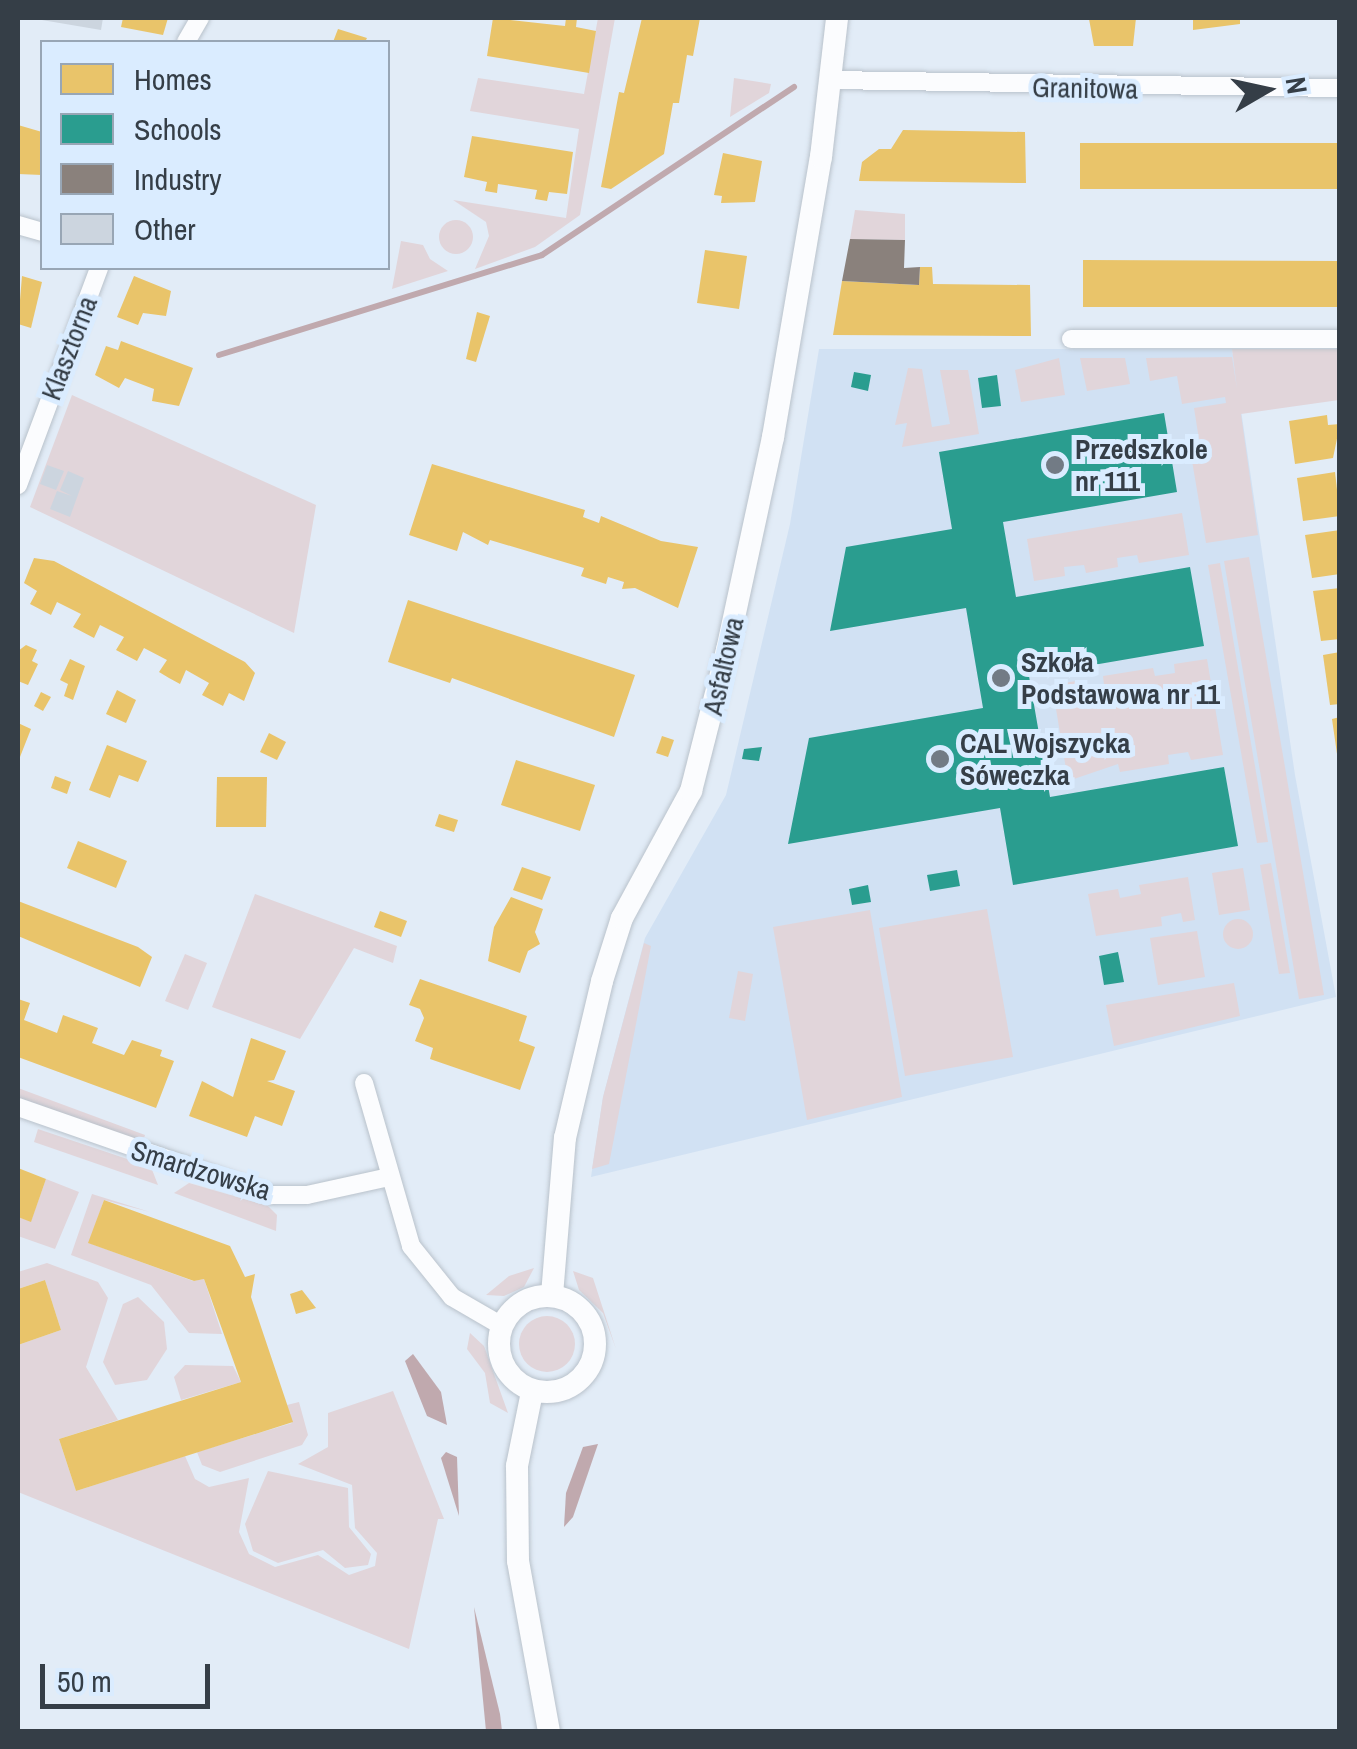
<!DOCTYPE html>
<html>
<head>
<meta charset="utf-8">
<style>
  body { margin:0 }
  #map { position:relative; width:1357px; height:1749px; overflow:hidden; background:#e2ecf7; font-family:"Archivo Narrow",sans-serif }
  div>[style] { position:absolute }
  .built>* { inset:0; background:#d1e1f3 }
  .green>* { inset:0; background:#e1d5da }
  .round { border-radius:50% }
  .water>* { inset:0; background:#c0a9ae }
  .homes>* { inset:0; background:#e9c46a }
  .schools>* { inset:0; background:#2a9d8f }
  .industry>* { inset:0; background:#8a817c }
  .stream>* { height:6px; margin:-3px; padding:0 3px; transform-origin:3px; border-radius:3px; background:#c0a9ae }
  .building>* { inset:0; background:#ccd5df }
  .roads { filter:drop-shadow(0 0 2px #b9c2cb) drop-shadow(0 0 2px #b9c2cb) }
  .minor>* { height:18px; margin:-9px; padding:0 9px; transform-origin:9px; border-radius:9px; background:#fbfcfe }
  .tertiary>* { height:22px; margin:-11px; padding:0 11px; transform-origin:11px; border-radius:11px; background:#fbfcfe }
  .tertiary>.ring { margin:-11px; padding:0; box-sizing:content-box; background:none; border:22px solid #fbfcfe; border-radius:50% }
  .dots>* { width:28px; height:28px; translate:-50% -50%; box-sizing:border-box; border:5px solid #daecff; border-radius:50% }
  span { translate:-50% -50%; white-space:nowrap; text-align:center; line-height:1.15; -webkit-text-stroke:10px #daecff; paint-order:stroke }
  .street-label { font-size:28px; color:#353e47 }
  .poi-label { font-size:28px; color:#353e47; font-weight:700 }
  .left { translate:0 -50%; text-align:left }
  .frame { position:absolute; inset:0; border:20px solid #353e47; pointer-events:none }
  .legend { position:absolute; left:40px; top:40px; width:350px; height:230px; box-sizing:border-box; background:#daecff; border:2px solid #98a6b5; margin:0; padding:12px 18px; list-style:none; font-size:30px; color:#353e47 }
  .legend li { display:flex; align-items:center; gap:20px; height:50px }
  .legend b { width:50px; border:2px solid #98a6b5 }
  .north { position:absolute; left:1217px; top:40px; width:100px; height:100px; -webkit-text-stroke:8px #daecff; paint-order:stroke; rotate:81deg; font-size:28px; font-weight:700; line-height:40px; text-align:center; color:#353e47 }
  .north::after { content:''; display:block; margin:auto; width:35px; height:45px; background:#353e47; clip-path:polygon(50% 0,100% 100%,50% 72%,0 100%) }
  .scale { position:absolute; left:40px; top:1664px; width:170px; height:45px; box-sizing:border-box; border:5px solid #353e47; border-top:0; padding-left:12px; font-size:30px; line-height:35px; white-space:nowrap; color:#353e47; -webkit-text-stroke:8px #daecff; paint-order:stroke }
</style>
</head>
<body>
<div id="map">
  <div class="built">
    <div style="clip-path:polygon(819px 349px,1232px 349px,1295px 775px,1336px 997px,591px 1177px,603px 1097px,645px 938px,726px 795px,790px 524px)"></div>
  </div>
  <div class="green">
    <div style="clip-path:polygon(598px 18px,615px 18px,580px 215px,535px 247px,475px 269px,489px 236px,486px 222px,453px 200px,566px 218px,579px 129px,470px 111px,478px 78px,584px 94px)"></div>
    <div style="clip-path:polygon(734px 78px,771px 84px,769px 93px,730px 117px)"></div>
    <div style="clip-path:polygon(855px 210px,905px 214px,905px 240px,850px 239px)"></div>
    <div class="round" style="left:439px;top:220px;width:34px;height:34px"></div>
    <div style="clip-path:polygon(401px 241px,423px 245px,430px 259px,448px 271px,392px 289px)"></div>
    <div style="clip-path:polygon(1232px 349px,1339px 349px,1339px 400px,1241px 414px,1258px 535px,1206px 543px,1191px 455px,1201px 452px,1194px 408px,1226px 403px,1225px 397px,1182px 404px,1177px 376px,1150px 381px,1146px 358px,1232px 357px,1237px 389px)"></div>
    <div style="clip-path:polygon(1059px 358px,1065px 395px,1021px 402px,1015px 370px)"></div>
    <div style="clip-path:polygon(1080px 358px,1125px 358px,1130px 384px,1087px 391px)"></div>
    <div style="clip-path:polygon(908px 368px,922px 369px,932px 427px,950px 424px,940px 370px,968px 370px,979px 434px,902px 447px,907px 423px,895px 425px)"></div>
    <div style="clip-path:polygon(72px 395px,316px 505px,294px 633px,30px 507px)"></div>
    <div style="clip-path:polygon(1182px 513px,1189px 555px,1139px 563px,1137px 555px,1117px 558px,1118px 567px,1086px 573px,1084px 565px,1064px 567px,1065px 576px,1034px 581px,1027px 539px)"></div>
    <div style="clip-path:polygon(1249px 557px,1324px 995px,1299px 999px,1224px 561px)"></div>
    <div style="clip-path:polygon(1220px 563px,1268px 842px,1257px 843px,1208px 565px)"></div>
    <div style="clip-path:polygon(1207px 659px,1223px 755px,1191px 760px,1188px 752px,1168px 755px,1169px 764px,1120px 772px,1118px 764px,1068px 781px,1052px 685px,1082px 680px,1084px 688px,1104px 685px,1103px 676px,1153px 668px,1155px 676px,1175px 673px,1174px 664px)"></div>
    <div style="clip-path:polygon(1271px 863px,1290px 973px,1279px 974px,1260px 865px)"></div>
    <div style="clip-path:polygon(1243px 868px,1250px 910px,1219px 915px,1212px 873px)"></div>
    <div style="clip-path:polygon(1188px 877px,1195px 920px,1183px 922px,1181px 913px,1161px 917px,1162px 926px,1096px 936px,1088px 894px,1118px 889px,1120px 898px,1141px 894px,1139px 885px)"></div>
    <div style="clip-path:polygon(255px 894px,397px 946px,393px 963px,354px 948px,300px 1039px,212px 1007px)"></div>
    <div style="clip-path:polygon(987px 909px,1013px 1057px,905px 1076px,879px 928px)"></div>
    <div style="clip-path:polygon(870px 910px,902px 1097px,807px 1120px,773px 927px)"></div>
    <div class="round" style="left:1223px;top:919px;width:30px;height:30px"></div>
    <div style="clip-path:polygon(1197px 931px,1205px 977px,1158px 985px,1150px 938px)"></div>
    <div style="clip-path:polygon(644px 943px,651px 946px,609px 1164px,592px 1169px,603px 1097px)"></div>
    <div style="clip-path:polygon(185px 954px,207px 963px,188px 1010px,165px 1001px)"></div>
    <div style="clip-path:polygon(738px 971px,753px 974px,745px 1021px,729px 1018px)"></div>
    <div style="clip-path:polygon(1234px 983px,1240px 1016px,1114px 1046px,1106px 1005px)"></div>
    <div style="clip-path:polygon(18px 1088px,145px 1135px,143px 1142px,45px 1107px,18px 1097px)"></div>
    <div style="clip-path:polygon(38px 1129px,151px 1167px,158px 1185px,34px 1142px)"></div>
    <div style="clip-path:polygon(46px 1179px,79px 1192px,55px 1249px,18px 1236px,18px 1217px,31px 1221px)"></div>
    <div style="clip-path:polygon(189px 1183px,268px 1206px,277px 1215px,276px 1231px,174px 1193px)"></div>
    <div style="clip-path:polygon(92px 1194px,150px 1212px,104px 1200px,89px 1243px,193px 1281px,204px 1279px,222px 1334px,189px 1333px,151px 1285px,71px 1255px)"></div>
    <div style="clip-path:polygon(47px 1263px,98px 1282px,108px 1298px,86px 1367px,118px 1420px,59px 1439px,76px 1491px,185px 1456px,195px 1479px,209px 1487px,249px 1478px,239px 1532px,249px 1554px,275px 1567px,318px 1555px,349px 1575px,375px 1566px,377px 1553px,355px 1528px,352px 1485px,298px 1464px,328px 1447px,328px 1413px,393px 1391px,444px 1519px,438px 1519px,409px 1649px,18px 1492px,18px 1345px,61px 1330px,45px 1280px,18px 1289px,18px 1272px)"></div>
    <div style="clip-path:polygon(534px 1268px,524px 1287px,504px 1296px,486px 1295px,509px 1276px)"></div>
    <div style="clip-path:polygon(573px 1271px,593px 1278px,616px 1349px,603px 1313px,579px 1290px)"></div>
    <div style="clip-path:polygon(138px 1297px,164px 1322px,167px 1349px,147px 1380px,115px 1385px,103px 1362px,123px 1304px)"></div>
    <div class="round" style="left:519px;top:1316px;width:56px;height:56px"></div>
    <div style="clip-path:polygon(470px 1333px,484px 1346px,508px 1413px,490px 1403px,485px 1373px,467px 1349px)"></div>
    <div style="clip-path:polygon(185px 1365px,233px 1366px,241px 1382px,181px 1400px,174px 1377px)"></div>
    <div style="clip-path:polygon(299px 1402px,308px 1435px,302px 1445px,220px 1472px,202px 1465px,197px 1452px,292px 1423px,287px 1405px)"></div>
    <div style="clip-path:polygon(268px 1471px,348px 1488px,349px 1527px,371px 1554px,368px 1565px,345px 1568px,323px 1550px,278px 1563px,253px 1551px,245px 1524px)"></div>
  </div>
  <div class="water">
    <div style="clip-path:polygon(413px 1354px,441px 1392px,447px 1425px,427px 1416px,405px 1361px)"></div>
    <div style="clip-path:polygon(598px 1444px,573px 1517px,564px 1527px,566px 1493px,583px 1447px)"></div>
    <div style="clip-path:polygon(446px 1452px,457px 1457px,459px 1516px,441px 1458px)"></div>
    <div style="clip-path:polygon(474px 1607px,500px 1714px,502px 1731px,486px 1731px)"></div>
  </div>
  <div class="homes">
    <div style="clip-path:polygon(123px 18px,168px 18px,163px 35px,121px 27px)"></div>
    <div style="clip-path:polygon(493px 18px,565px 26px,566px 18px,577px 18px,576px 27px,596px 31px,589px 73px,487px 56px)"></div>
    <div style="clip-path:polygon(642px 18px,700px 18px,693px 56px,687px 55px,679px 103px,673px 103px,664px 154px,611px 189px,601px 187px,619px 92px,624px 93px)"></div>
    <div style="clip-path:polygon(1136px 18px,1133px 46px,1094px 46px,1089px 19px)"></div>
    <div style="clip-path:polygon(1193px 18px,1240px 18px,1240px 24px,1193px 30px)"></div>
    <div style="clip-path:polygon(338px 29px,367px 38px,365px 42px,333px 42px)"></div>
    <div style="clip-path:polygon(18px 125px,42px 132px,42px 175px,18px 174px)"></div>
    <div style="clip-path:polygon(903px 130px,1025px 132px,1026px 183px,859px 181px,862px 162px,879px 149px,891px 149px)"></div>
    <div style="clip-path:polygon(472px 136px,573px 152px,567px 194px,549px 192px,547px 201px,535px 199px,537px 190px,498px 184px,497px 193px,485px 191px,487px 182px,464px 177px)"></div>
    <div style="clip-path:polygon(1080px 143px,1340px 143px,1340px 189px,1080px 189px)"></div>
    <div style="clip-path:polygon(723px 153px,762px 161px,755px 202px,721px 203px,722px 196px,714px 195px)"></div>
    <div style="clip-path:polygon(705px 250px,747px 256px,739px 309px,697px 303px)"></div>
    <div style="clip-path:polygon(1083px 260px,1340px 261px,1340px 307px,1083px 307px)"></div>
    <div style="clip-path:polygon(920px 267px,932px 267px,933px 284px,1030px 285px,1031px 336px,833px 335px,842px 281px,919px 285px)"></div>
    <div style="clip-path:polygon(22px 276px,42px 282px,31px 328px,18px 324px)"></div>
    <div style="clip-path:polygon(134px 276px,171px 291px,166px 316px,143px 313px,138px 325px,117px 317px)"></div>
    <div style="clip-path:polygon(477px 312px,490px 316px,476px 362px,466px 359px)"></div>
    <div style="clip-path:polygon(121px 341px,193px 368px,179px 406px,152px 401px,154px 389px,125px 378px,119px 388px,95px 375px,106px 346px,118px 350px)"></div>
    <div style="clip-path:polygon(1327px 415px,1328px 425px,1340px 424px,1333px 458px,1295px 464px,1289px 421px)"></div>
    <div style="clip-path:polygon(432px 464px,585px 510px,583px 517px,599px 523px,601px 516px,661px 541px,698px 547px,678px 608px,635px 588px,622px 589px,624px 582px,608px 577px,606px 584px,581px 576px,584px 568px,490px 540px,488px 545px,463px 532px,457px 551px,409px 535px)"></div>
    <div style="clip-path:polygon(1335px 472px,1340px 516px,1303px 521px,1297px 478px)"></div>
    <div style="clip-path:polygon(1340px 530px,1340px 574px,1312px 578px,1305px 535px)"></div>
    <div style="clip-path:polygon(34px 558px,54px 561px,245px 662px,255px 673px,244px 701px,229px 693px,223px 706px,202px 695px,209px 683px,186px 670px,180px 684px,169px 678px,159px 672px,167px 660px,144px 648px,137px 661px,116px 650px,124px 637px,100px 625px,94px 638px,73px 627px,81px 614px,57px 602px,51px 615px,30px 604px,37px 591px,24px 583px)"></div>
    <div style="clip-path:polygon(1340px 588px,1340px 639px,1321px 641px,1313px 591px)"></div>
    <div style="clip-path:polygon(408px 600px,635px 675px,614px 737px,452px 678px,450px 683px,388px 662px)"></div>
    <div style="clip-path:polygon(26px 645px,37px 650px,32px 661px,38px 664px,28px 685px,18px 681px,18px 651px)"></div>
    <div style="clip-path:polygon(1340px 652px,1340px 704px,1330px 705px,1323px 655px)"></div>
    <div style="clip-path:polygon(70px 659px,85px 666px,73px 700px,64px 696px,68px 684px,60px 680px)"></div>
    <div style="clip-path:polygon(117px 690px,136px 700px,126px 723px,106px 714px)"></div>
    <div style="clip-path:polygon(41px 692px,51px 697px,43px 711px,34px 706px)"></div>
    <div style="clip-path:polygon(1340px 717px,1340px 754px,1337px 754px,1332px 719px)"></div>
    <div style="clip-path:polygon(18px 723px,31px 729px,18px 762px)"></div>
    <div style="clip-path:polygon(269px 733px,286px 742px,277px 760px,260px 752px)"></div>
    <div style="clip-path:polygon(662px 736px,674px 740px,668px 757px,656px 753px)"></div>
    <div style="clip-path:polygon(107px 745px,147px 761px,138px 782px,119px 775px,110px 798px,89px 790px)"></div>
    <div style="clip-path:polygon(516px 760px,595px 785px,580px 831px,501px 805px)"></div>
    <div style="clip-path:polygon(55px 776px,71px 782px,67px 794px,51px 788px)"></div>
    <div style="clip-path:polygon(217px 777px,267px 777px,266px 827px,216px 827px)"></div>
    <div style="clip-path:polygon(439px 814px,458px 820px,454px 832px,435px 826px)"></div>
    <div style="clip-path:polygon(78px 841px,127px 861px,116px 888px,67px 868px)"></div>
    <div style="clip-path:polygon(522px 867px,551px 877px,542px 900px,513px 890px)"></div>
    <div style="clip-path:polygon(511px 897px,543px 909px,535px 932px,540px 944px,528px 951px,520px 973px,488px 961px,494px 927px)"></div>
    <div style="clip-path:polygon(18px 901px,138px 947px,152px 957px,140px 987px,18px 936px)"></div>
    <div style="clip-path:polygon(380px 911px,407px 921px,401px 937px,374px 927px)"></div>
    <div style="clip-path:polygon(420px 979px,527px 1016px,519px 1041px,535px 1047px,520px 1090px,430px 1059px,433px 1048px,415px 1041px,424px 1018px,420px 1009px,409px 1005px)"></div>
    <div style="clip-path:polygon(18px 999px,30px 1003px,24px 1020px,57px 1033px,63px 1015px,98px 1028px,92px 1043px,124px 1055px,132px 1040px,162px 1050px,160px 1056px,174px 1061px,156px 1108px,18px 1057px)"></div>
    <div style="clip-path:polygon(251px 1038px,286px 1051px,274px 1080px,267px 1081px,295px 1091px,282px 1126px,255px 1116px,247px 1137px,189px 1116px,202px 1081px,233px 1097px)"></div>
    <div style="clip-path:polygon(18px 1168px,46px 1179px,31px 1222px,18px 1217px)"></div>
    <div style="clip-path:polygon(104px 1200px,230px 1246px,245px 1277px,255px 1274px,251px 1297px,293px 1422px,76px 1491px,59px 1439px,241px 1382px,204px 1279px,194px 1281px,88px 1243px)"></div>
    <div style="clip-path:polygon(45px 1280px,61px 1330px,18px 1345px,18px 1289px)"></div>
    <div style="clip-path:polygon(302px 1290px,316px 1308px,296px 1314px,290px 1294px)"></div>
  </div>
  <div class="schools">
    <div style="clip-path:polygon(854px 372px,871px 375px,868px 391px,851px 387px)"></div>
    <div style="clip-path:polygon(997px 375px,1001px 406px,982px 408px,978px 378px)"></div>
    <div style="clip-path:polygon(1164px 413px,1177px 492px,1003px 522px,1016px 597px,1190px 567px,1204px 646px,1029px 676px,1050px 797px,1224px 767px,1238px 846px,1013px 885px,1000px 808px,788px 844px,809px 738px,983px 708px,966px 608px,830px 631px,846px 547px,952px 529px,939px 452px)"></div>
    <div style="clip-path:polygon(762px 747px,759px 761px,742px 759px,744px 749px)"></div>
    <div style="clip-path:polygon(957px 870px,960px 886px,930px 891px,927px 875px)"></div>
    <div style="clip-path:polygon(868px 885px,871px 902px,852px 905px,849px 889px)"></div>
    <div style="clip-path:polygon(1118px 952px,1124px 982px,1104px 985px,1099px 956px)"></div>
  </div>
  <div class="industry">
    <div style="clip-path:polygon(850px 239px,905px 240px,904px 268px,920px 267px,919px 285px,842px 281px)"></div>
  </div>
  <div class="stream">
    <div style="left:219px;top:355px;width:338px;rotate:-17.2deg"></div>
    <div style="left:542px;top:255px;width:303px;rotate:-33.7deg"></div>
  </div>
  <div class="building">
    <div style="clip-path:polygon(30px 18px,103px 18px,101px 30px)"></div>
    <div style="clip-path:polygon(47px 465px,64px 471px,56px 490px,40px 484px)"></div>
    <div style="clip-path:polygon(68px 471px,84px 478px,70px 517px,50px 509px,57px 491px,72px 496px,60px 490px)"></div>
  </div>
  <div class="roads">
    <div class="minor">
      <div style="left:186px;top:42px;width:28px;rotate:-60deg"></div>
      <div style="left:830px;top:80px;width:510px;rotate:0.9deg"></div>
      <div style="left:18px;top:225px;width:25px;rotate:16deg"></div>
      <div style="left:1071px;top:339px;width:269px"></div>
      <div style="left:18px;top:485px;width:232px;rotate:-69.5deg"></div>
      <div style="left:364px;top:1083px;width:170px;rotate:73.9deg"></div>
      <div style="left:411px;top:1246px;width:65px;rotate:51.2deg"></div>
      <div style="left:452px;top:1297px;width:58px;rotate:30.1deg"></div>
      <div style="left:18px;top:1107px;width:268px;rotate:19.2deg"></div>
      <div style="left:271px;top:1195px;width:36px"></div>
      <div style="left:307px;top:1195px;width:84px;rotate:-12.4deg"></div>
    </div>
    <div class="tertiary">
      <div style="left:552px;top:1295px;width:158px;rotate:-85.3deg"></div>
      <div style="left:565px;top:1138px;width:161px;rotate:-76.7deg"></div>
      <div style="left:602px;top:981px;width:66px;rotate:-72.4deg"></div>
      <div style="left:622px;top:918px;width:145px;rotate:-61.5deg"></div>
      <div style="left:691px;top:791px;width:146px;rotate:-75.7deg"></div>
      <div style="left:727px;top:650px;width:218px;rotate:-77.8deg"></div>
      <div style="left:773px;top:437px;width:284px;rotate:-80.3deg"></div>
      <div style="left:821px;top:157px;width:140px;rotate:-83.4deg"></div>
      <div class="ring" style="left:499px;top:1296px;width:74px;height:74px"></div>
      <div style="left:532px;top:1392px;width:76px;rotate:101.5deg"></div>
      <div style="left:517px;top:1466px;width:95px;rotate:89.4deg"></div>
      <div style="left:518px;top:1561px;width:174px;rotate:79.7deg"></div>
    </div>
  </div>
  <div class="dots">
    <div style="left:1055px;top:465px;background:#727b85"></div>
    <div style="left:1001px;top:678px;background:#727b85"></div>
    <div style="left:940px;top:759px;background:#727b85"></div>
  </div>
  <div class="street-label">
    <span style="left:1085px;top:88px;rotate:1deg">Granitowa</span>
    <span style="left:69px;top:348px;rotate:-69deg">Klasztorna</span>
    <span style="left:723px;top:666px;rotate:-77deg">Asfaltowa</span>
    <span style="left:201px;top:1170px;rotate:17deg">Smardzowska</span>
  </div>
  <div class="poi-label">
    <span class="left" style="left:1075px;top:465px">Przedszkole<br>nr 111</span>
    <span class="left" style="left:1021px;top:678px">Szkoła<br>Podstawowa nr 11</span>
    <span class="left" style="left:960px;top:759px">CAL Wojszycka<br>Sóweczka</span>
  </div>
  <div class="frame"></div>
  <ul class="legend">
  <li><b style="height:28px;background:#e9c46a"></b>Homes</li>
  <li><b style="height:28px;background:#2a9d8f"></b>Schools</li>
  <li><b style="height:28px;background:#8a817c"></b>Industry</li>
  <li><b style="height:28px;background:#ccd5df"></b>Other</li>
  </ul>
  <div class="north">N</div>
  <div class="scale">50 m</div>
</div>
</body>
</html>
